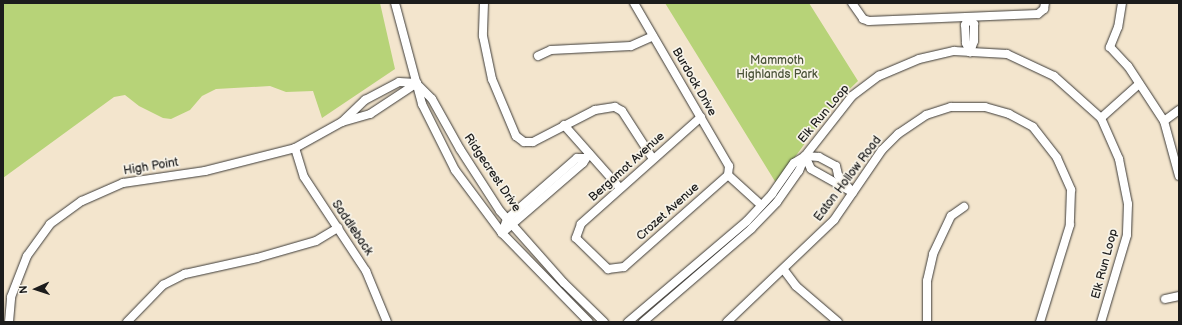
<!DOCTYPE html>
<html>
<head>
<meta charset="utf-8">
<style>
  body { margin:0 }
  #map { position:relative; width:1182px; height:325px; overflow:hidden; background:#f3e5cd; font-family:"Balsamiq Sans",sans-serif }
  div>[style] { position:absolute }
  .green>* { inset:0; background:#b7d378 }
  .roads { filter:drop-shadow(0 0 1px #3c3a37) drop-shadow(0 0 1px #3c3a37) }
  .minor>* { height:8px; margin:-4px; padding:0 4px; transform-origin:4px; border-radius:4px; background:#fff }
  span { translate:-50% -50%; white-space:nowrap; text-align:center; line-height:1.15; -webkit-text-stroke:3.5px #f7f3e8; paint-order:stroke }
  .park-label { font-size:12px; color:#4a5338 }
  .street-label { font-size:12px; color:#1c1c1c }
  .frame { position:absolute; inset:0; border:4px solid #1c1c1c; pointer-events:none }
  .north { position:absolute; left:16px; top:269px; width:40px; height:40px; -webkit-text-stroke:3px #f7f3e8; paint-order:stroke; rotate:267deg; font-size:11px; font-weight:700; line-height:16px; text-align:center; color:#1c1c1c }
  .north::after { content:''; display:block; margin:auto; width:14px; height:18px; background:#1c1c1c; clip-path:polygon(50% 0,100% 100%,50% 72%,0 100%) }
</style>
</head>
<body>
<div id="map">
  <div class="green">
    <div style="clip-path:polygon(3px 3px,380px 3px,395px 69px,322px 118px,313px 91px,286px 92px,270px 86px,216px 89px,202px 96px,190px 110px,171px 119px,163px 118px,139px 106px,125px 95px,114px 97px,3px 178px)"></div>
    <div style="clip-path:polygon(665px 3px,809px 3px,858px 81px,833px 105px,776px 183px)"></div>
  </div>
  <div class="roads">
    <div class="minor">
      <div style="left:395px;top:3px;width:105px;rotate:75deg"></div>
      <div style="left:422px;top:104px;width:74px;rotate:63.4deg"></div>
      <div style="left:455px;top:170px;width:79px;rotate:53.3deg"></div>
      <div style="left:502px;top:233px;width:124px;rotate:45.7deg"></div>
      <div style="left:484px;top:3px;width:33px;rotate:92deg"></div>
      <div style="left:483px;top:36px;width:44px;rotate:78.2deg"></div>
      <div style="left:492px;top:79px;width:62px;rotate:67.2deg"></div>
      <div style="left:516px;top:136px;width:10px;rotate:37deg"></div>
      <div style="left:524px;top:142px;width:9px"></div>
      <div style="left:533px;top:142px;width:70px;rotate:-27.3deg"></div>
      <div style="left:595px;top:110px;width:20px;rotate:-9deg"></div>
      <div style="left:615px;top:107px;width:8px;rotate:30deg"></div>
      <div style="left:622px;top:111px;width:57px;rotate:57.1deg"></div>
      <div style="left:634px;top:3px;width:189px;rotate:59.8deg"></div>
      <div style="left:729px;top:166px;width:9px;rotate:96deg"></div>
      <div style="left:852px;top:3px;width:19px;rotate:55deg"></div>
      <div style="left:863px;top:19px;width:6px;rotate:18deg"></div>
      <div style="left:869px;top:21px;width:169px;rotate:-2.4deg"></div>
      <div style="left:1038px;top:14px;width:8px;rotate:-40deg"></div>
      <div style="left:1044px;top:9px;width:6px;rotate:-81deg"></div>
      <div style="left:1122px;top:3px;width:24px;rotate:99deg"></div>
      <div style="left:1118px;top:27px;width:22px;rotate:112deg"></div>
      <div style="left:1110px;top:47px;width:26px;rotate:47deg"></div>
      <div style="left:1128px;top:66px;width:66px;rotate:56.8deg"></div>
      <div style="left:1164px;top:121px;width:57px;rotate:74.7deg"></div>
      <div style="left:968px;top:19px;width:8px;rotate:40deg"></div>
      <div style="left:974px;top:24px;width:17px;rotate:90deg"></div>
      <div style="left:974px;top:41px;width:12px;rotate:110deg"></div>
      <div style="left:970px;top:52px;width:10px;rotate:-114deg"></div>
      <div style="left:966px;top:43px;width:18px;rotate:-93deg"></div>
      <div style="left:965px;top:25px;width:7px;rotate:-63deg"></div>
      <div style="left:538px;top:56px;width:14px;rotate:-25deg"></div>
      <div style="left:551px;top:50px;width:80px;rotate:-2.9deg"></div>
      <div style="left:631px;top:46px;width:24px;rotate:-24deg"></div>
      <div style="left:399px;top:82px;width:18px;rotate:3deg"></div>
      <div style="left:417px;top:83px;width:56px;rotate:146.6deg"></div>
      <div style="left:370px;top:114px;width:29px;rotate:164deg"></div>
      <div style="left:342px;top:122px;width:32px;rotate:-44deg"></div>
      <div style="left:365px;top:100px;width:38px;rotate:-28deg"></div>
      <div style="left:417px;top:84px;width:21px;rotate:45deg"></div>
      <div style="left:432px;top:99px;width:57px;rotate:60.8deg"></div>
      <div style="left:460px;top:149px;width:74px;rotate:57.2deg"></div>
      <div style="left:500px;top:211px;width:96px;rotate:48.4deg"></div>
      <div style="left:564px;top:283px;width:56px;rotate:44.3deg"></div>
      <div style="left:701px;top:117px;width:161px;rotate:138.3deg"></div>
      <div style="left:581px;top:224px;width:15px;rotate:110deg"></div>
      <div style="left:576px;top:238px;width:45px;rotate:44.1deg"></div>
      <div style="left:608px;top:269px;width:16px;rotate:-7deg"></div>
      <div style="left:624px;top:267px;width:139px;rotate:-41.5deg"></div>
      <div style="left:1101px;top:118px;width:51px;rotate:-41.8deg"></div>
      <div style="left:1164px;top:121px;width:19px;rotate:-36deg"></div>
      <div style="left:564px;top:125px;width:84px;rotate:48.4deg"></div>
      <div style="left:295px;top:148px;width:30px;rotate:73deg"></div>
      <div style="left:304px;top:177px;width:113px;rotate:56.6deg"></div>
      <div style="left:366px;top:271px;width:55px;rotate:67.6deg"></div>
      <div style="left:805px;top:156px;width:14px;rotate:4deg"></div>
      <div style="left:819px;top:157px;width:19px;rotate:28deg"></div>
      <div style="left:836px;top:166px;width:9px;rotate:77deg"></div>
      <div style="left:838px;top:175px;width:23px;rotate:50deg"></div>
      <div style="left:805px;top:156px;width:14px;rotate:65deg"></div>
      <div style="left:811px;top:169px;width:47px;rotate:29.3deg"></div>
      <div style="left:584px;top:158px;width:7px;rotate:180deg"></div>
      <div style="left:577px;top:158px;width:93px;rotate:138.9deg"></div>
      <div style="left:507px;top:219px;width:15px;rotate:110deg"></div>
      <div style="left:502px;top:233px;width:107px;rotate:-40.8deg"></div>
      <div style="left:583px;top:163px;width:11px;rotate:-56deg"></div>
      <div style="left:728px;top:175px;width:45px;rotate:42.3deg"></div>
      <div style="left:784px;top:270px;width:20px;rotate:53deg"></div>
      <div style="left:796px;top:286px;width:55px;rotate:40.6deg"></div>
      <div style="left:1165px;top:299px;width:14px;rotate:-12deg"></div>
      <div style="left:9px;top:322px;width:25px;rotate:-85deg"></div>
      <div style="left:11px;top:297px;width:44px;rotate:-68.7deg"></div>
      <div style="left:27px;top:256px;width:39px;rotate:-54deg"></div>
      <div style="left:50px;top:224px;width:39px;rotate:-36deg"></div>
      <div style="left:82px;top:201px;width:45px;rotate:-23.7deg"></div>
      <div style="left:123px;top:183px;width:83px;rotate:-8.3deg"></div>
      <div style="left:205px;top:171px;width:93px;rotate:-14.3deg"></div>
      <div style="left:295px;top:148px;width:54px;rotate:-29deg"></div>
      <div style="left:127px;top:322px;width:52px;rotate:-45.8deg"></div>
      <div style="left:163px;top:285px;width:25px;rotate:-27deg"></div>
      <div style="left:185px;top:274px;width:74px;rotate:-12.5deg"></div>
      <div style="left:257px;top:258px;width:61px;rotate:-16.1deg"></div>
      <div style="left:316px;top:241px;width:26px;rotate:-31deg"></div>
      <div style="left:628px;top:322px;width:156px;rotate:-40.3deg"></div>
      <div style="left:747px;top:221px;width:37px;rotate:-47deg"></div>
      <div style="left:772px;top:194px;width:38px;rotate:-55deg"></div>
      <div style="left:794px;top:163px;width:13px;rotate:-32deg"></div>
      <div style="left:643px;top:322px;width:143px;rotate:-40.7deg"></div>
      <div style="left:751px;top:229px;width:37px;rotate:-46deg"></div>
      <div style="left:777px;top:202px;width:38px;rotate:-55deg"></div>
      <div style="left:799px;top:171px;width:16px;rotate:-68deg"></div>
      <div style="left:805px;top:156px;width:76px;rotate:-51.9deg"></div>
      <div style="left:852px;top:96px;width:34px;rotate:-37deg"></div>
      <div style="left:879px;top:76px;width:43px;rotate:-23deg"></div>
      <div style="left:919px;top:59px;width:36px;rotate:-13deg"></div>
      <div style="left:954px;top:51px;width:53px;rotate:3.2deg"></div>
      <div style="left:1007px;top:54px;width:52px;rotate:25.1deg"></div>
      <div style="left:1054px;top:76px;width:63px;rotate:41.8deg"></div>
      <div style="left:1101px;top:118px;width:45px;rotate:66.3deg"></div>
      <div style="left:1119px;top:159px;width:46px;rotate:78.7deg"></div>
      <div style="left:1128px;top:204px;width:31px;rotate:92deg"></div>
      <div style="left:1127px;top:235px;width:91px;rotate:106.6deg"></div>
      <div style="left:727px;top:322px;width:148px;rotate:-43.6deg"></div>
      <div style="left:834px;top:220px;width:85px;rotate:-55.6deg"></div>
      <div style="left:882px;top:150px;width:23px;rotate:-45deg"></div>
      <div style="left:898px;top:134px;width:34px;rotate:-34deg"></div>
      <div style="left:926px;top:115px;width:26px;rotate:-18deg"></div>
      <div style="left:951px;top:107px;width:34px"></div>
      <div style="left:985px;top:107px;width:25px;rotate:16deg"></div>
      <div style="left:1009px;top:114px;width:27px;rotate:28deg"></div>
      <div style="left:1033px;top:127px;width:39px;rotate:52deg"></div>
      <div style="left:1057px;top:158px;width:35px;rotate:66deg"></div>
      <div style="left:1071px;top:190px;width:35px;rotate:92deg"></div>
      <div style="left:1070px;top:225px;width:102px;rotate:107.2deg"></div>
      <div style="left:927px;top:322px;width:41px;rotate:-90deg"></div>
      <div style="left:927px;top:281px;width:28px;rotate:-77deg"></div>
      <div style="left:933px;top:254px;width:42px;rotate:-64.7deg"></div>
      <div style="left:951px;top:216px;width:16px;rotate:-35deg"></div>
    </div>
  </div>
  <div class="park-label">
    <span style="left:777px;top:68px">Mammoth<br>Highlands Park</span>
  </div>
  <div class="street-label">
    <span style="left:694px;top:82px;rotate:60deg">Burdock Drive</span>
    <span style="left:824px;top:114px;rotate:-50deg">Elk Run Loop</span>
    <span style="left:151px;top:167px;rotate:-9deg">High Point</span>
    <span style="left:627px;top:167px;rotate:-42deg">Bergamot Avenue</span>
    <span style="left:492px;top:173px;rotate:56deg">Ridgecrest Drive</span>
    <span style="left:848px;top:179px;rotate:-53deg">Eaton Hollow Road</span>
    <span style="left:668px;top:212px;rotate:-42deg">Crozet Avenue</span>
    <span style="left:352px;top:228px;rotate:56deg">Saddleback</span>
    <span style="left:1105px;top:264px;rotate:-75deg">Elk Run Loop</span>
  </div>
  <div class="frame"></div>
  <div class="north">N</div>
</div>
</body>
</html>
